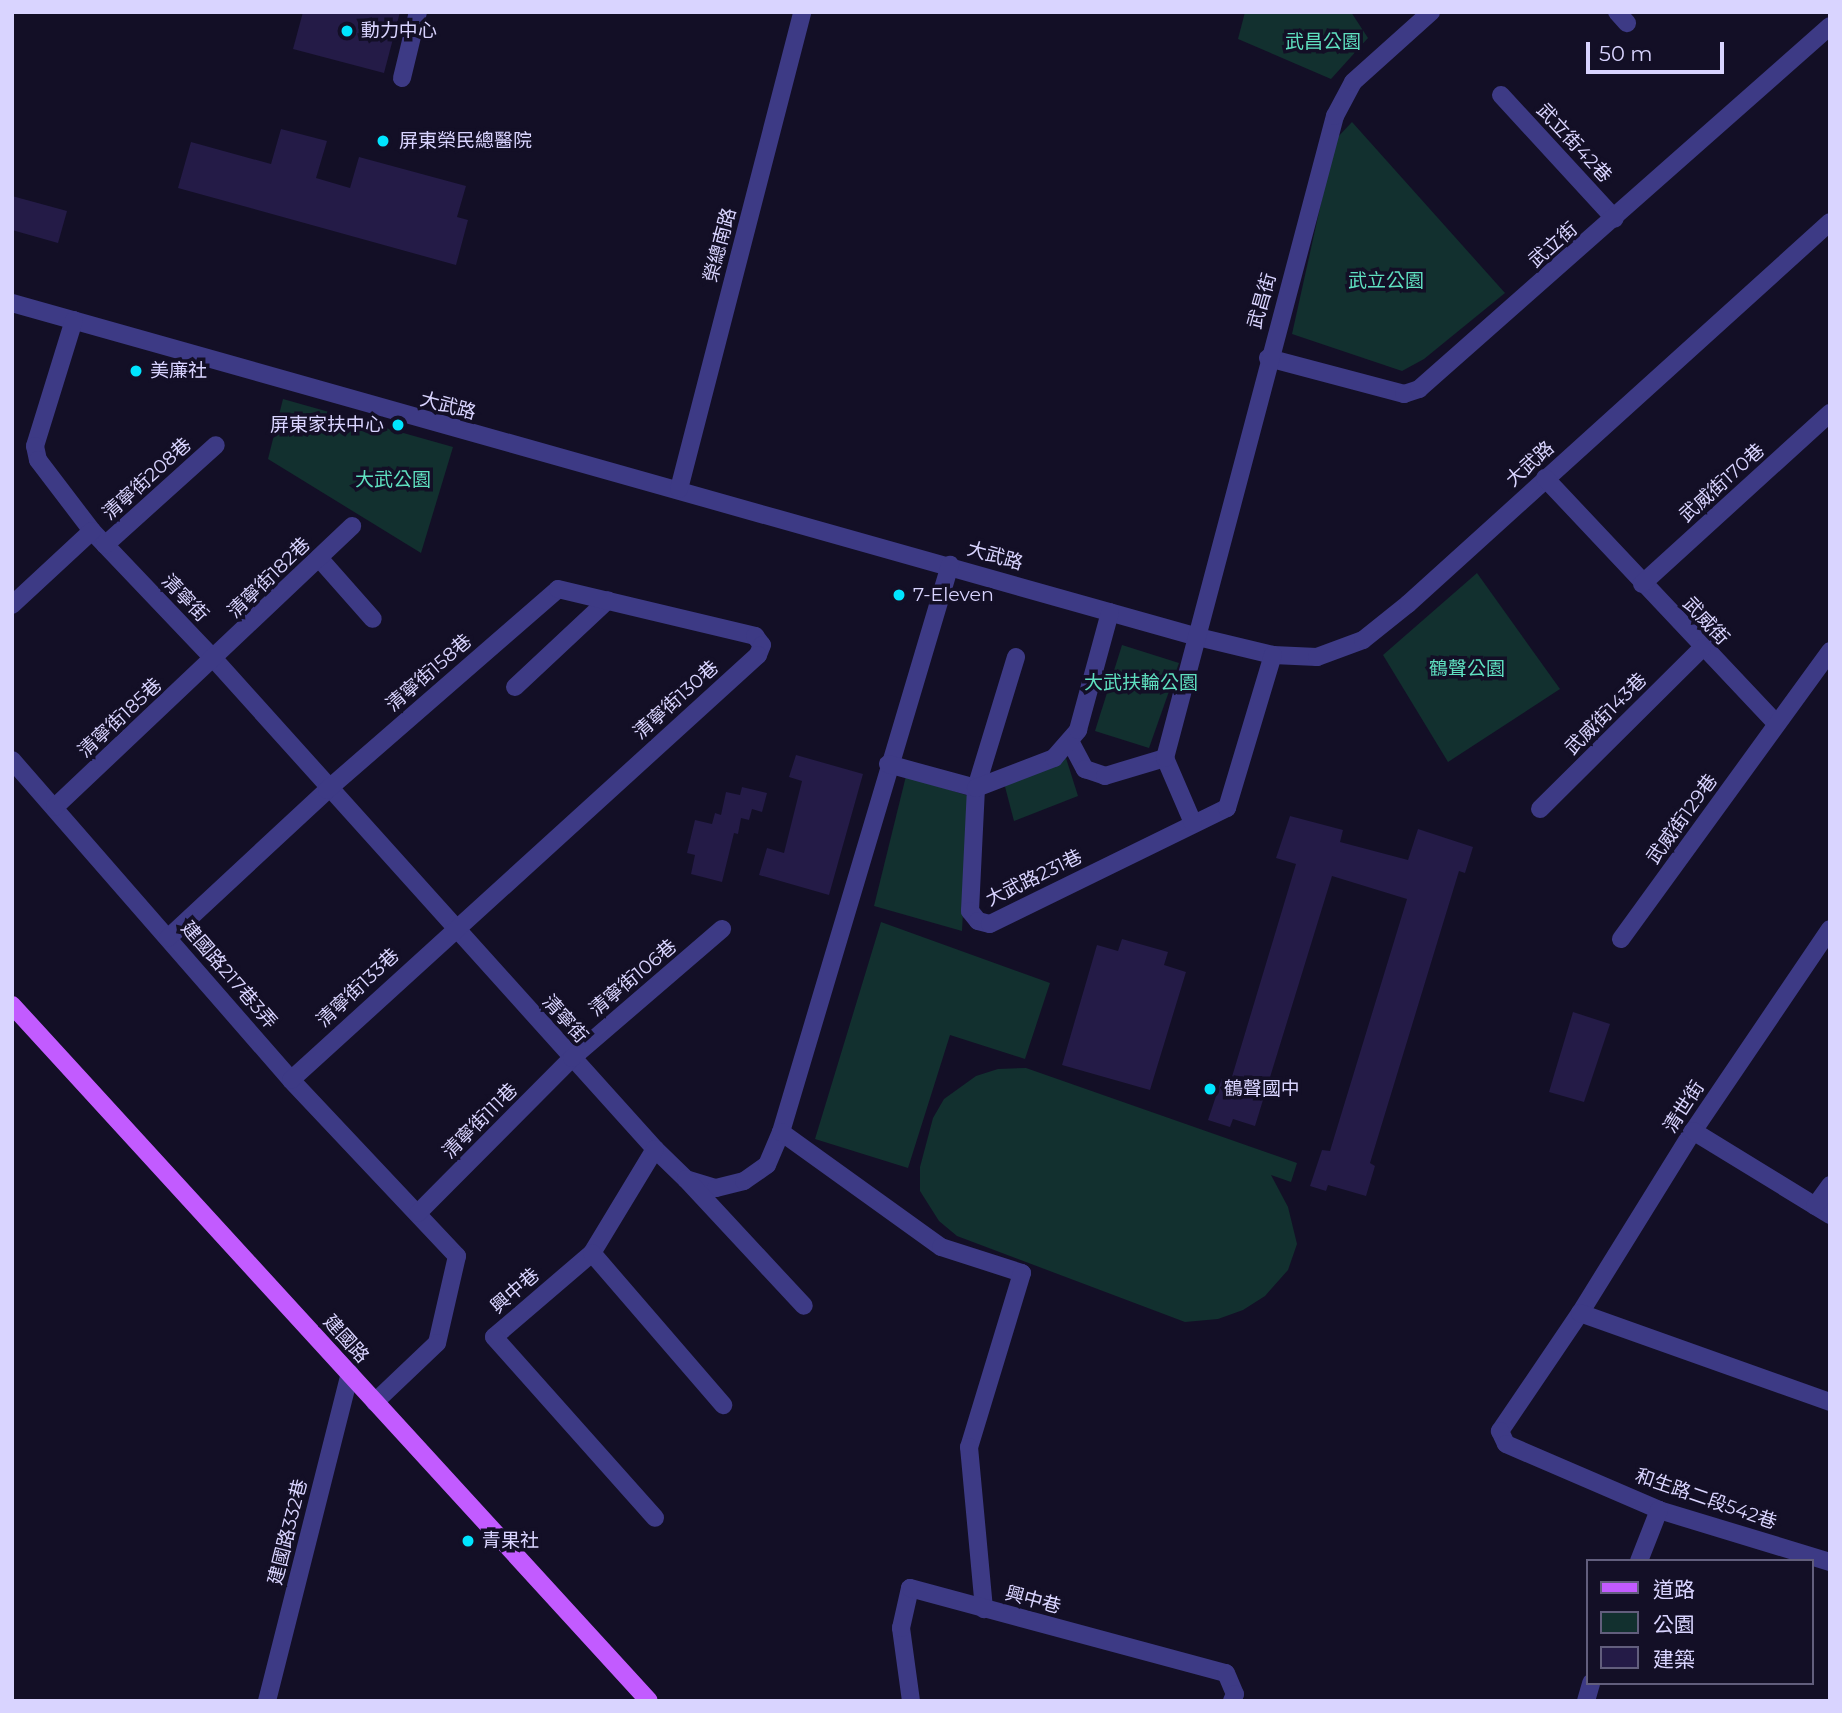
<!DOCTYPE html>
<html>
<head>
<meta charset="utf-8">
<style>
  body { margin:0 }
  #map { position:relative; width:1842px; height:1713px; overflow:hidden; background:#130f26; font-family:Montserrat,"Noto Sans TC",sans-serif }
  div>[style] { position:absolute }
  .green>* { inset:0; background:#12302f }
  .building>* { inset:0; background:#241b47 }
  .minor>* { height:18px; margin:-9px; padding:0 9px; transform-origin:9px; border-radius:9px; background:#3d3a85 }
  .major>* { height:18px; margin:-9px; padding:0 9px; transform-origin:9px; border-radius:9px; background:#c25bff }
  .dots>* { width:19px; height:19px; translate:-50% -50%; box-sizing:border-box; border:4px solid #130f26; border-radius:50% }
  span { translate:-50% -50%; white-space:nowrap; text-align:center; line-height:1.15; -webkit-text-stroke:7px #130f26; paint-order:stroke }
  .poi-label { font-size:19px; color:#d9d4ff }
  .left { translate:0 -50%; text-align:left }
  .right { translate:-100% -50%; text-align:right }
  .park-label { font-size:19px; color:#5fe0c0 }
  .street-label { font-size:19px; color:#d9d4ff }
  .frame { position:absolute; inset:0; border:14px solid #d9d4ff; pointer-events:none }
  .legend { position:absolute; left:1586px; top:1559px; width:228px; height:126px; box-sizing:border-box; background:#130f26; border:2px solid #625e7d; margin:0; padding:9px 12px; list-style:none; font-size:21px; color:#d9d4ff }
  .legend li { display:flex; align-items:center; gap:14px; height:35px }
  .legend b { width:35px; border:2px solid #625e7d }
  .scale { position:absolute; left:1586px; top:42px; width:138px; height:32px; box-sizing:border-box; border:4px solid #d9d4ff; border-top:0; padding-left:9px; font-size:21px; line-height:24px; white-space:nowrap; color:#d9d4ff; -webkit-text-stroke:5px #130f26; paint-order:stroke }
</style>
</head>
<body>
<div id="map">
  <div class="green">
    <div style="clip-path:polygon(1245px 12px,1351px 12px,1368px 38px,1331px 79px,1238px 39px)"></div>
    <div style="clip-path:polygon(1352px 122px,1505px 293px,1424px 359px,1402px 371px,1292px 334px,1335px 140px)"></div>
    <div style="clip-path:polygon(283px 399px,453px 447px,421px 553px,268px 459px)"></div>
    <div style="clip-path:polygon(1477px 573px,1560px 689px,1448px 762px,1383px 655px)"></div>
    <div style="clip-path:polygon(1122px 645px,1179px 663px,1149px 748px,1095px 731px)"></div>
    <div style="clip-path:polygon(1066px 758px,1078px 796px,1014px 821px,1003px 779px)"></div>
    <div style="clip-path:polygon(906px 776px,969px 796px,962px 931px,874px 906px)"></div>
    <div style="clip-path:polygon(881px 922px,1050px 983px,1025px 1059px,950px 1035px,908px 1168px,815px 1139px)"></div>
    <div style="clip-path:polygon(1026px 1068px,1297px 1163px,1291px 1182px,1271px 1175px,1288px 1207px,1297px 1244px,1288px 1270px,1265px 1296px,1243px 1310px,1218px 1319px,1185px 1322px,957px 1236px,939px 1221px,920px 1191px,920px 1167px,933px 1118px,944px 1099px,976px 1076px,998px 1069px)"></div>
  </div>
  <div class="building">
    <div style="clip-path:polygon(303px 12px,400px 12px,384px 73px,293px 49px)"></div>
    <div style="clip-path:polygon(281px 129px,327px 141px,316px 178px,350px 188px,359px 157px,466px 186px,457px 217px,468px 220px,456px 265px,178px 188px,191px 142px,271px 164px)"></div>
    <div style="clip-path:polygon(12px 196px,67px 211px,58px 243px,12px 230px)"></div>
    <div style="clip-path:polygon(796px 755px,863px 774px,829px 895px,759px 875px,767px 848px,784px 853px,802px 781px,789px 777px)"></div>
    <div style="clip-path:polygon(742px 787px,767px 793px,762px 812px,752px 809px,749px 820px,741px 818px,738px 834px,734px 833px,722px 882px,691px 874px,695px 855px,687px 853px,695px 820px,712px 824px,715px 813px,721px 815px,726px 792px,740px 795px)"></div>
    <div style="clip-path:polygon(1290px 816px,1343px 830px,1340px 842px,1408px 860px,1418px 829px,1473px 847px,1465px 873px,1459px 871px,1370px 1163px,1375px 1166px,1366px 1196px,1328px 1185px,1326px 1191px,1310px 1186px,1322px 1150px,1330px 1151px,1407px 899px,1332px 876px,1255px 1126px,1233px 1119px,1230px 1127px,1208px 1120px,1222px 1078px,1231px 1080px,1296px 864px,1276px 858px)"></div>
    <div style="clip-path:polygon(1122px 939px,1168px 952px,1164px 965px,1186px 972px,1150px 1090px,1062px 1065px,1097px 945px,1118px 951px)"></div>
    <div style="clip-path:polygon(1573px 1012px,1610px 1024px,1584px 1102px,1549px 1092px)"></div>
  </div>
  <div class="minor">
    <div style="left:1617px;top:12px;width:15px;rotate:48deg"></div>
    <div style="left:402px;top:78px;width:68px;rotate:-76.4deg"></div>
    <div style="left:1501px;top:95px;width:168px;rotate:47.4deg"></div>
    <div style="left:12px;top:303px;width:1232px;rotate:15.73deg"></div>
    <div style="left:1198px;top:637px;width:77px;rotate:13.5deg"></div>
    <div style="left:1273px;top:655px;width:44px;rotate:2.6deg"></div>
    <div style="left:1317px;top:657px;width:49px;rotate:-20.3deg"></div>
    <div style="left:1363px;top:640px;width:58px;rotate:-38.7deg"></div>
    <div style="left:1408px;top:604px;width:569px;rotate:-42.15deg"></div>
    <div style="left:74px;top:320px;width:132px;rotate:107.2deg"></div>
    <div style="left:35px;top:446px;width:14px;rotate:78deg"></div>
    <div style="left:38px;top:460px;width:89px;rotate:52.7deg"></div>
    <div style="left:92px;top:531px;width:177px;rotate:46.4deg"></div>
    <div style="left:214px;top:659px;width:659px;rotate:48.01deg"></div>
    <div style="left:655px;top:1149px;width:43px;rotate:44.1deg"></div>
    <div style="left:686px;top:1179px;width:31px;rotate:17deg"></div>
    <div style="left:716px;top:1188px;width:29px;rotate:-14deg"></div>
    <div style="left:744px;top:1181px;width:28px;rotate:-35deg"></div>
    <div style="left:767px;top:1165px;width:36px;rotate:-67deg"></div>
    <div style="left:781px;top:1132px;width:592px;rotate:-73.4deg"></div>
    <div style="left:1268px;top:358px;width:141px;rotate:14.8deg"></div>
    <div style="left:1404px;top:394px;width:16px;rotate:-18deg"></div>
    <div style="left:1419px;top:389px;width:548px;rotate:-41.45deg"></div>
    <div style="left:1545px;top:478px;width:338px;rotate:46.7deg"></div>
    <div style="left:679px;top:489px;width:493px;rotate:-75.5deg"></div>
    <div style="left:105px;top:545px;width:149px;rotate:-42deg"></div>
    <div style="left:319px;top:558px;width:81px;rotate:48.5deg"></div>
    <div style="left:1642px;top:584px;width:254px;rotate:-42.3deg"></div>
    <div style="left:12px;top:605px;width:109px;rotate:-42.8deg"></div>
    <div style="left:1016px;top:657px;width:137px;rotate:107deg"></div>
    <div style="left:976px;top:788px;width:123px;rotate:92.8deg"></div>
    <div style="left:970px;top:911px;width:13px;rotate:51deg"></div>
    <div style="left:978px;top:921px;width:12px;rotate:14deg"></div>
    <div style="left:990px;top:924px;width:264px;rotate:-26.1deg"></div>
    <div style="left:1227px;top:808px;width:160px;rotate:-73.3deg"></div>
    <div style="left:515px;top:687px;width:127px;rotate:-43.1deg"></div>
    <div style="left:1071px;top:743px;width:30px;rotate:62deg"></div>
    <div style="left:1085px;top:769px;width:21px;rotate:19deg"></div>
    <div style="left:1105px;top:776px;width:63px;rotate:-16.7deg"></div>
    <div style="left:12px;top:760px;width:425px;rotate:48.9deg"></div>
    <div style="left:291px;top:1080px;width:242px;rotate:46.7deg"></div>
    <div style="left:457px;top:1256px;width:89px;rotate:102.9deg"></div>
    <div style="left:437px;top:1343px;width:86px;rotate:136.4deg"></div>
    <div style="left:888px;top:764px;width:91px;rotate:15.3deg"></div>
    <div style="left:976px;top:788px;width:84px;rotate:-21deg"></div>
    <div style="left:1054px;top:758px;width:37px;rotate:-49deg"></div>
    <div style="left:1078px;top:730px;width:122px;rotate:-74.8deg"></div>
    <div style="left:55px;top:807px;width:409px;rotate:-43.4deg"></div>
    <div style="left:1540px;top:809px;width:228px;rotate:-44.8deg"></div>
    <div style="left:1193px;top:823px;width:71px;rotate:-113.3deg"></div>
    <div style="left:1165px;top:758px;width:664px;rotate:-75.17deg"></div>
    <div style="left:1335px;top:116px;width:38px;rotate:-62deg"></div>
    <div style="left:1353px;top:82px;width:105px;rotate:-41.9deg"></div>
    <div style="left:1830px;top:929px;width:244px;rotate:124.1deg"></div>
    <div style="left:1693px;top:1131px;width:214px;rotate:121.8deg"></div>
    <div style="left:1580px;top:1313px;width:143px;rotate:124.1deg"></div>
    <div style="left:1500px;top:1431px;width:14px;rotate:65deg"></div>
    <div style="left:1506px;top:1444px;width:167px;rotate:23.3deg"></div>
    <div style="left:1659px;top:1510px;width:179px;rotate:16.9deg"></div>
    <div style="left:168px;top:938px;width:217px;rotate:-42.9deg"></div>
    <div style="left:327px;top:790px;width:306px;rotate:-41deg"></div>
    <div style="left:558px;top:589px;width:203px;rotate:13.4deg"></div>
    <div style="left:755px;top:636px;width:11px;rotate:52deg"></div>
    <div style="left:762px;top:645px;width:11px;rotate:112deg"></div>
    <div style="left:758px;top:655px;width:631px;rotate:137.7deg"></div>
    <div style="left:1621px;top:939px;width:356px;rotate:-54deg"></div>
    <div style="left:1693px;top:1131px;width:161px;rotate:31.5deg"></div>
    <div style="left:781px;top:1132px;width:197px;rotate:35.7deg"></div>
    <div style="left:941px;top:1247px;width:85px;rotate:17.8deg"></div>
    <div style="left:1022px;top:1273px;width:182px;rotate:106.9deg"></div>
    <div style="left:969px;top:1447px;width:163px;rotate:84.7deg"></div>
    <div style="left:655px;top:1149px;width:122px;rotate:121.2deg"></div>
    <div style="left:592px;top:1253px;width:129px;rotate:139.4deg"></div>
    <div style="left:494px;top:1337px;width:242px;rotate:48.3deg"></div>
    <div style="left:686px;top:1179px;width:173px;rotate:47.1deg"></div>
    <div style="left:1815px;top:1206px;width:26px;rotate:-54deg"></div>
    <div style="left:418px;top:1213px;width:218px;rotate:-45.2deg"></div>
    <div style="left:572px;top:1058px;width:198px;rotate:-40.7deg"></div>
    <div style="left:592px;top:1253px;width:201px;rotate:49.2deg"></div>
    <div style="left:1580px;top:1313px;width:265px;rotate:19.6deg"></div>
    <div style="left:1639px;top:1561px;width:55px;rotate:-68.6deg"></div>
    <div style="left:267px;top:1701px;width:338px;rotate:-75.8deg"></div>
    <div style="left:911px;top:1701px;width:74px;rotate:-97.8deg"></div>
    <div style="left:901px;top:1628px;width:41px;rotate:-77.3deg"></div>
    <div style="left:910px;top:1588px;width:327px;rotate:15.1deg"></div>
    <div style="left:1226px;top:1673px;width:23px;rotate:67deg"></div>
    <div style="left:1235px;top:1694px;width:8px;rotate:113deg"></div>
    <div style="left:1586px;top:1701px;width:19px;rotate:-74deg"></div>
  </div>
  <div class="major">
    <div style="left:12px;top:1005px;width:943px;rotate:47.53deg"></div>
  </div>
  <div class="dots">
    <div style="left:347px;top:31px;background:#00e5ff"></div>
    <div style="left:383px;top:141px;background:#00e5ff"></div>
    <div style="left:136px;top:371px;background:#00e5ff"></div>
    <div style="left:398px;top:425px;background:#00e5ff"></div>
    <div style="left:899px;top:595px;background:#00e5ff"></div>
    <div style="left:1210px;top:1089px;background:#00e5ff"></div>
    <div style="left:468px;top:1541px;background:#00e5ff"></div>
  </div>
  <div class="poi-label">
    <span class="left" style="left:361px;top:31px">動力中心</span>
    <span class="left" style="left:399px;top:141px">屏東榮民總醫院</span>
    <span class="left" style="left:150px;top:371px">美廉社</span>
    <span class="right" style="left:384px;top:425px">屏東家扶中心</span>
    <span class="left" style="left:913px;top:595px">7-Eleven</span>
    <span class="left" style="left:1224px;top:1089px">鶴聲國中</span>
    <span class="left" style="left:482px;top:1541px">青果社</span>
  </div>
  <div class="park-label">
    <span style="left:1323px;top:42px">武昌公園</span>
    <span style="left:1386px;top:281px">武立公園</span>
    <span style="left:393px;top:480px">大武公園</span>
    <span style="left:1467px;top:669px">鶴聲公園</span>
    <span style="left:1141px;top:683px">大武扶輪公園</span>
  </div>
  <div class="street-label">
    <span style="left:1574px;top:143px;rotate:47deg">武立街42巷</span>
    <span style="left:720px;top:245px;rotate:-75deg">榮總南路</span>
    <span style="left:1553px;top:245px;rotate:-41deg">武立街</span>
    <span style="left:1262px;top:301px;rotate:-74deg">武昌街</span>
    <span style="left:448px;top:406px;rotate:15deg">大武路</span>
    <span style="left:1530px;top:464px;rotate:-42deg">大武路</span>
    <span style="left:147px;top:479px;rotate:-42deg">清寧街208巷</span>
    <span style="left:1722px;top:483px;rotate:-42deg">武威街170巷</span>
    <span style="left:995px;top:556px;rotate:16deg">大武路</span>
    <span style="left:269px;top:578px;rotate:-44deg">清寧街182巷</span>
    <span style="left:185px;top:598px;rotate:46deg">清寧街</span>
    <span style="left:1706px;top:621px;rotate:47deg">武威街</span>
    <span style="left:429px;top:673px;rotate:-41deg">清寧街158巷</span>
    <span style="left:676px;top:700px;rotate:-42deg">清寧街130巷</span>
    <span style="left:1606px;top:714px;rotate:-45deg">武威街143巷</span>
    <span style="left:120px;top:718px;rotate:-43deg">清寧街185巷</span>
    <span style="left:1682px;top:819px;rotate:-54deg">武威街129巷</span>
    <span style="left:1034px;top:878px;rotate:-26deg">大武路231巷</span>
    <span style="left:229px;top:975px;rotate:49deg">建國路217巷3弄</span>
    <span style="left:633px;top:978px;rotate:-40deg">清寧街106巷</span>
    <span style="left:358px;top:988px;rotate:-43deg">清寧街133巷</span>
    <span style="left:565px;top:1019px;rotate:48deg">清寧街</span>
    <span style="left:1684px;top:1107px;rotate:-57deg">清世街</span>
    <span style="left:480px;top:1121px;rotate:-45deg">清寧街111巷</span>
    <span style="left:515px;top:1291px;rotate:-41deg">興中巷</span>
    <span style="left:346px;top:1339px;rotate:48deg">建國路</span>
    <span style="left:1706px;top:1499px;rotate:19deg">和生路二段542巷</span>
    <span style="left:288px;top:1532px;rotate:-76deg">建國路332巷</span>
    <span style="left:1033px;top:1600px;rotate:15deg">興中巷</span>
  </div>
  <div class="frame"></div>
  <ul class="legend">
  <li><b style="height:9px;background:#c25bff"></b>道路</li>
  <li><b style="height:19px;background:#12302f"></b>公園</li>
  <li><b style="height:19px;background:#241b47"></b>建築</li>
  </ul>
  <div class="scale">50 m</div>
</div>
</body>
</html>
